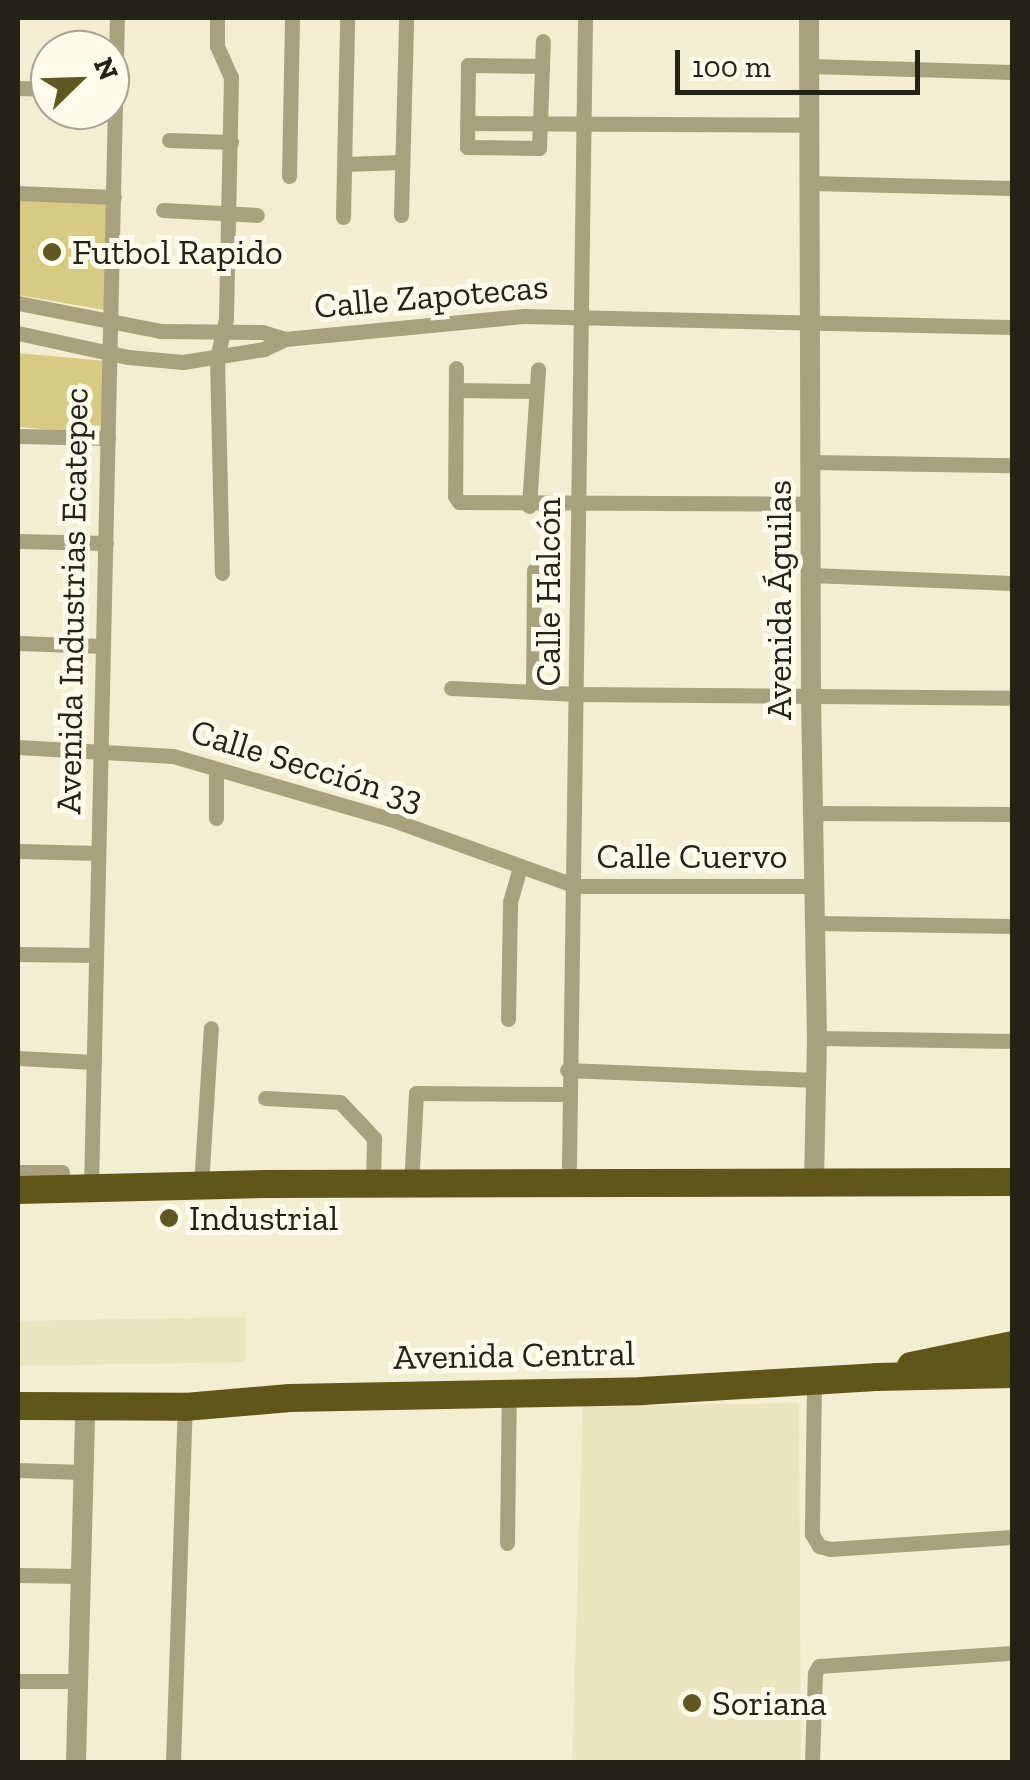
<!DOCTYPE html>
<html>
<head>
<meta charset="utf-8">
<style>
  body { margin:0 }
  #map { position:relative; width:1030px; height:1780px; overflow:hidden; background:#f3eed1; font-family:"Zilla Slab",serif }
  div>[style] { position:absolute }
  .built>* { inset:0; background:#eae4bf }
  .green>* { inset:0; background:#d7cb83 }
  .minor>* { height:15px; margin:-7.5px; padding:0 7.5px; transform-origin:7.5px; border-radius:7.5px; background:#a7a17e }
  .tertiary>* { height:20px; margin:-10px; padding:0 10px; transform-origin:10px; border-radius:10px; background:#a7a17e }
  .trunk>* { height:28px; margin:-14px; padding:0 14px; transform-origin:14px; border-radius:14px; background:#605619 }
  .dots>* { width:28px; height:28px; translate:-50% -50%; box-sizing:border-box; border:5px solid #fefbea; border-radius:50% }
  span { translate:-50% -50%; white-space:nowrap; text-align:center; line-height:1.15; -webkit-text-stroke:10px #fefbea; paint-order:stroke }
  .poi-label { font-size:35px; color:#242217 }
  .left { translate:0 -50%; text-align:left }
  .street-label { font-size:35px; color:#242217 }
  .frame { position:absolute; inset:0; border:20px solid #242217; pointer-events:none }
  .north { position:absolute; left:30px; top:30px; width:100px; height:100px; box-sizing:border-box; background:#fefbea; border:2px solid #a7a496; border-radius:50%; rotate:67deg; font-size:28px; font-weight:700; line-height:40px; text-align:center; color:#242217 }
  .north::after { content:''; display:block; margin:auto; width:35px; height:45px; background:#605723; clip-path:polygon(50% 0,100% 100%,50% 72%,0 100%) }
  .scale { position:absolute; left:675px; top:50px; width:245px; height:45px; box-sizing:border-box; border:5px solid #242217; border-top:0; padding-left:12px; font-size:30px; line-height:35px; white-space:nowrap; color:#242217; -webkit-text-stroke:8px #fefbea; paint-order:stroke }
</style>
</head>
<body>
<div id="map">
  <div class="built">
    <div style="clip-path:polygon(245px 1317px,245px 1362px,18px 1366px,18px 1321px)"></div>
    <div style="clip-path:polygon(799px 1403px,801px 1762px,572px 1762px,583px 1406px)"></div>
  </div>
  <div class="green">
    <div style="clip-path:polygon(18px 198px,109px 204px,105px 310px,18px 295px)"></div>
    <div style="clip-path:polygon(18px 353px,106px 361px,100px 434px,18px 427px)"></div>
  </div>
  <div class="minor">
    <div style="left:217px;top:18px;width:28px;rotate:90deg"></div>
    <div style="left:217px;top:46px;width:34px;rotate:66deg"></div>
    <div style="left:231px;top:77px;width:242px;rotate:91.2deg"></div>
    <div style="left:226px;top:319px;width:40px;rotate:103deg"></div>
    <div style="left:217px;top:358px;width:215px;rotate:88.7deg"></div>
    <div style="left:542px;top:66px;width:74px;rotate:-179.2deg"></div>
    <div style="left:468px;top:65px;width:82px;rotate:90.7deg"></div>
    <div style="left:467px;top:147px;width:72px;rotate:0.8deg"></div>
    <div style="left:539px;top:148px;width:24px;rotate:-88deg"></div>
    <div style="left:540px;top:124px;width:58px;rotate:-88deg"></div>
    <div style="left:542px;top:66px;width:25px;rotate:-88deg"></div>
    <div style="left:810px;top:66px;width:202px;rotate:1.7deg"></div>
    <div style="left:18px;top:88px;width:32px;rotate:2deg"></div>
    <div style="left:467px;top:123px;width:344px;rotate:0.3deg"></div>
    <div style="left:169px;top:140px;width:62px;rotate:1.8deg"></div>
    <div style="left:345px;top:164px;width:56px;rotate:-2deg"></div>
    <div style="left:289px;top:176px;width:158px;rotate:-88.9deg"></div>
    <div style="left:811px;top:183px;width:201px;rotate:1.4deg"></div>
    <div style="left:18px;top:193px;width:96px;rotate:2.4deg"></div>
    <div style="left:163px;top:210px;width:94px;rotate:3deg"></div>
    <div style="left:401px;top:215px;width:197px;rotate:-88.5deg"></div>
    <div style="left:343px;top:217px;width:199px;rotate:-88.8deg"></div>
    <div style="left:18px;top:303px;width:146px;rotate:11.1deg"></div>
    <div style="left:161px;top:331px;width:101px;rotate:0.6deg"></div>
    <div style="left:262px;top:332px;width:24px;rotate:17deg"></div>
    <div style="left:18px;top:333px;width:113px;rotate:12.3deg"></div>
    <div style="left:128px;top:357px;width:55px;rotate:5.2deg"></div>
    <div style="left:183px;top:362px;width:82px;rotate:-9.1deg"></div>
    <div style="left:264px;top:349px;width:23px;rotate:-25deg"></div>
    <div style="left:285px;top:339px;width:240px;rotate:-5.5deg"></div>
    <div style="left:524px;top:316px;width:488px;rotate:1.3deg"></div>
    <div style="left:456px;top:368px;width:128px;rotate:90.4deg"></div>
    <div style="left:455px;top:496px;width:7px;rotate:56deg"></div>
    <div style="left:459px;top:502px;width:352px;rotate:0.3deg"></div>
    <div style="left:456px;top:390px;width:77px;rotate:0.7deg"></div>
    <div style="left:18px;top:436px;width:90px;rotate:1.3deg"></div>
    <div style="left:811px;top:462px;width:201px;rotate:0.9deg"></div>
    <div style="left:529px;top:506px;width:137px;rotate:-86.2deg"></div>
    <div style="left:18px;top:541px;width:88px;rotate:1.3deg"></div>
    <div style="left:811px;top:575px;width:201px;rotate:2.3deg"></div>
    <div style="left:18px;top:643px;width:85px;rotate:2deg"></div>
    <div style="left:451px;top:688px;width:127px;rotate:2.7deg"></div>
    <div style="left:578px;top:694px;width:434px;rotate:0.5deg"></div>
    <div style="left:533px;top:690px;width:120px;rotate:-89.5deg"></div>
    <div style="left:18px;top:747px;width:155px;rotate:3.3deg"></div>
    <div style="left:173px;top:756px;width:226px;rotate:16.2deg"></div>
    <div style="left:390px;top:819px;width:198px;rotate:19.8deg"></div>
    <div style="left:576px;top:886px;width:238px"></div>
    <div style="left:216px;top:770px;width:48px;rotate:90deg"></div>
    <div style="left:813px;top:813px;width:199px;rotate:0.3deg"></div>
    <div style="left:18px;top:851px;width:80px;rotate:1.4deg"></div>
    <div style="left:815px;top:923px;width:197px;rotate:0.9deg"></div>
    <div style="left:18px;top:954px;width:78px;rotate:0.7deg"></div>
    <div style="left:508px;top:1019px;width:117px;rotate:-89deg"></div>
    <div style="left:510px;top:902px;width:36px;rotate:-74deg"></div>
    <div style="left:817px;top:1038px;width:195px;rotate:0.9deg"></div>
    <div style="left:18px;top:1058px;width:76px;rotate:3deg"></div>
    <div style="left:567px;top:1070px;width:249px;rotate:2.3deg"></div>
    <div style="left:265px;top:1098px;width:75px;rotate:3.1deg"></div>
    <div style="left:340px;top:1102px;width:50px;rotate:46.6deg"></div>
    <div style="left:374px;top:1138px;width:49px;rotate:91.2deg"></div>
    <div style="left:569px;top:1166px;width:1148px;rotate:-89.2deg"></div>
    <div style="left:18px;top:1172px;width:44px"></div>
    <div style="left:201px;top:1185px;width:157px;rotate:-86.4deg"></div>
    <div style="left:411px;top:1186px;width:93px;rotate:-86.9deg"></div>
    <div style="left:416px;top:1093px;width:152px;rotate:0.4deg"></div>
    <div style="left:91px;top:1187px;width:1169px;rotate:-88.73deg"></div>
    <div style="left:814px;top:1383px;width:151px;rotate:90.8deg"></div>
    <div style="left:812px;top:1534px;width:14px;rotate:60deg"></div>
    <div style="left:819px;top:1546px;width:11px;rotate:15deg"></div>
    <div style="left:830px;top:1549px;width:182px;rotate:-3.8deg"></div>
    <div style="left:18px;top:1470px;width:65px;rotate:1.8deg"></div>
    <div style="left:507px;top:1543px;width:153px;rotate:-89.3deg"></div>
    <div style="left:18px;top:1575px;width:62px;rotate:0.9deg"></div>
    <div style="left:18px;top:1681px;width:61px"></div>
    <div style="left:173px;top:1762px;width:355px;rotate:-88.1deg"></div>
    <div style="left:812px;top:1762px;width:89px;rotate:-88.1deg"></div>
    <div style="left:815px;top:1673px;width:8px;rotate:-60deg"></div>
    <div style="left:819px;top:1666px;width:193px;rotate:-3.9deg"></div>
  </div>
  <div class="tertiary">
    <div style="left:809px;top:18px;width:679px;rotate:89.83deg"></div>
    <div style="left:811px;top:697px;width:341px;rotate:89deg"></div>
    <div style="left:817px;top:1038px;width:144px;rotate:91.2deg"></div>
    <div style="left:76px;top:1762px;width:354px;rotate:-88.5deg"></div>
  </div>
  <div class="trunk">
    <div style="left:18px;top:1190px;width:247px;rotate:-1.4deg"></div>
    <div style="left:265px;top:1184px;width:747px;rotate:-0.15deg"></div>
    <div style="left:911px;top:1366px;width:103px;rotate:-11.7deg"></div>
    <div style="left:18px;top:1406px;width:167px;rotate:0.3deg"></div>
    <div style="left:185px;top:1407px;width:105px;rotate:-4.9deg"></div>
    <div style="left:290px;top:1398px;width:352px;rotate:-1.1deg"></div>
    <div style="left:642px;top:1391px;width:234px;rotate:-3.4deg"></div>
    <div style="left:876px;top:1377px;width:136px;rotate:-1.3deg"></div>
  </div>
  <div class="dots">
    <div style="left:52px;top:252px;background:#605723"></div>
    <div style="left:169px;top:1218px;background:#605723"></div>
    <div style="left:692px;top:1703px;background:#605723"></div>
  </div>
  <div class="poi-label">
    <span class="left" style="left:72px;top:252px">Futbol Rapido</span>
    <span class="left" style="left:189px;top:1218px">Industrial</span>
    <span class="left" style="left:712px;top:1703px">Soriana</span>
  </div>
  <div class="street-label">
    <span style="left:431px;top:296px;rotate:-5deg">Calle Zapotecas</span>
    <span style="left:548px;top:592px;rotate:-90deg">Calle Halcón</span>
    <span style="left:779px;top:600px;rotate:-90deg">Avenida Águilas</span>
    <span style="left:72px;top:601px;rotate:-89deg">Avenida Industrias Ecatepec</span>
    <span style="left:307px;top:765px;rotate:17deg">Calle Sección 33</span>
    <span style="left:692px;top:856px">Calle Cuervo</span>
    <span style="left:514px;top:1355px;rotate:-1deg">Avenida Central</span>
  </div>
  <div class="frame"></div>
  <div class="north">N</div>
  <div class="scale">100 m</div>
</div>
</body>
</html>
